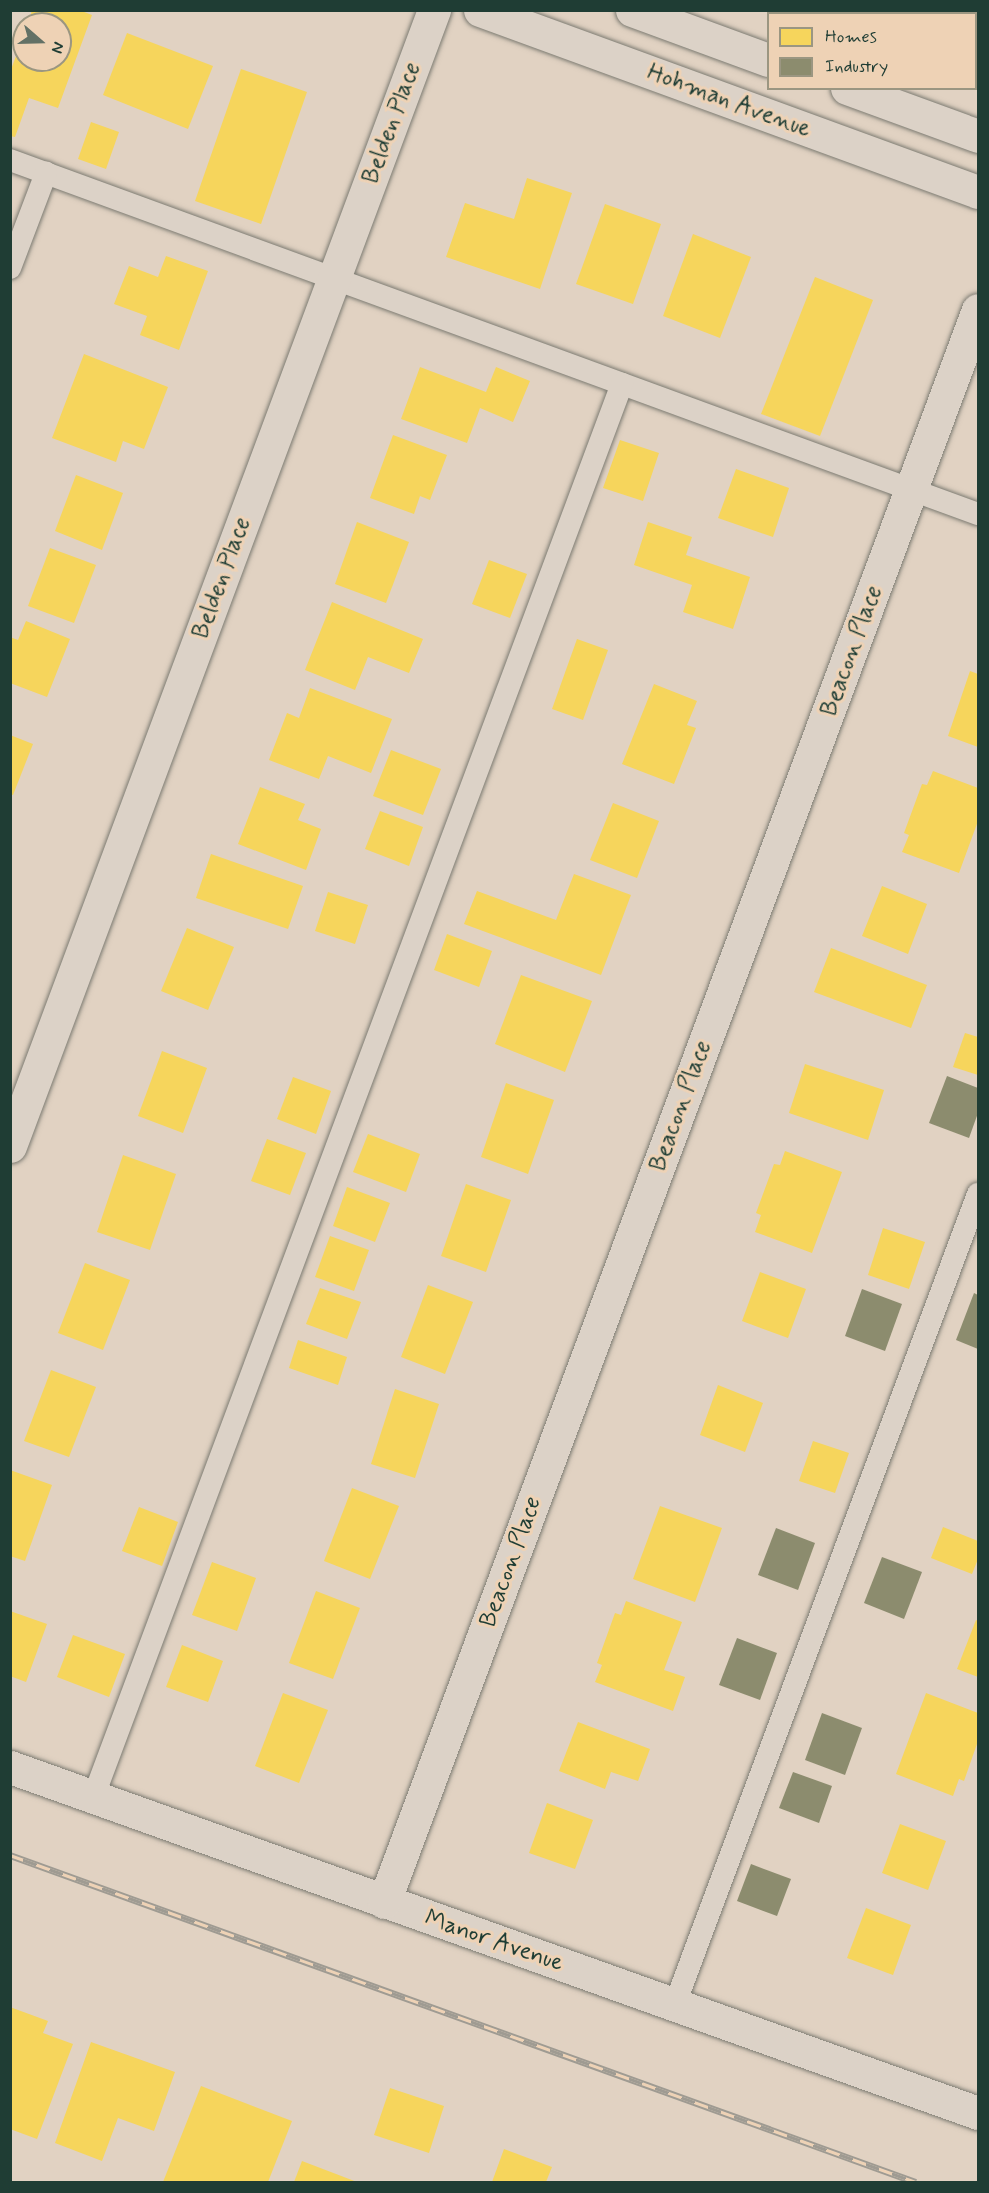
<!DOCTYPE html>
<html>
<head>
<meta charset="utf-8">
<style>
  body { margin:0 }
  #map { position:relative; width:989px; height:2193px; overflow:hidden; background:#e1d2c2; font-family:Mynerve,sans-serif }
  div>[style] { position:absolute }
  .homes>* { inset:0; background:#f6d55c }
  .industry>* { inset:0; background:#8c8c6e }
  .roads { filter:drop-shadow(0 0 2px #7c7b72) drop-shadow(0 0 2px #7c7b72) }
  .service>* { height:22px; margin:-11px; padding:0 11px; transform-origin:11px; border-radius:11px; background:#dcd2c7 }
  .minor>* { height:33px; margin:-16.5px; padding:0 16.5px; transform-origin:16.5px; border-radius:16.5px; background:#dcd2c7 }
  .secondary>* { height:33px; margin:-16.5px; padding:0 16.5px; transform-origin:16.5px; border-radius:16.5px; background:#dcd2c7 }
  .rail>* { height:7px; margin-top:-3.5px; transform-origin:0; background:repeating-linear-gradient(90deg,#eed2b5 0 14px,#9f9b92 0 28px); box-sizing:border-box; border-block:2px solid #9f9b92 }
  span { translate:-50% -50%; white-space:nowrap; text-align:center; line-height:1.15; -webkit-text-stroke:6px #eed2b5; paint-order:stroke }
  .street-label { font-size:24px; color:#1f3d34 }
  .frame { position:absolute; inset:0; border:12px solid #1f3d34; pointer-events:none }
  .legend { position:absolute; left:767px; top:12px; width:210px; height:78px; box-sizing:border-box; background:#eed2b5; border:2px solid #9b9681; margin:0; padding:8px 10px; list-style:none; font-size:18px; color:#1f3d34 }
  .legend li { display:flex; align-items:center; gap:12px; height:30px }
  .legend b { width:30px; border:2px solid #9b9681 }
  .north { position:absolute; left:12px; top:12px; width:60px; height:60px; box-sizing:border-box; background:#eed2b5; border:2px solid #9b9681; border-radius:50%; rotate:110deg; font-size:16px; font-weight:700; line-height:24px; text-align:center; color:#1f3d34 }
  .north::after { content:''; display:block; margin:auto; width:21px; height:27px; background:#637166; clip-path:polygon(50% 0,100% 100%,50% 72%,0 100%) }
</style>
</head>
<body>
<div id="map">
  <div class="homes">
    <div style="clip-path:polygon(32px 10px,79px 10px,92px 15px,58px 108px,29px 98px,15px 137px,10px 136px,10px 72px,24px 35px,24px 60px,60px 60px,60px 24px,28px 24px)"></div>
    <div style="clip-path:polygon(127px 33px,213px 66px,188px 129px,103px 95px)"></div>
    <div style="clip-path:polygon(241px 69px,307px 92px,261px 224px,195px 201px)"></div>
    <div style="clip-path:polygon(91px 122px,119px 132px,106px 169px,78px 159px)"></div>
    <div style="clip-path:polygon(527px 178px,572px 193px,540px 289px,446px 257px,465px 203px,514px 219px)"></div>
    <div style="clip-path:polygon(605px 204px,661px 224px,633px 304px,576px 284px)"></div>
    <div style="clip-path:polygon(693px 234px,751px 257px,720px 338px,663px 316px)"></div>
    <div style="clip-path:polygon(166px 256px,208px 271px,179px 350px,140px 335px,147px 316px,114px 304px,129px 266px,158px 277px)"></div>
    <div style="clip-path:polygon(815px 277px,873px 300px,820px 436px,761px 414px)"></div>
    <div style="clip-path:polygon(84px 354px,168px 387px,144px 449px,123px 441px,116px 462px,52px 438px)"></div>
    <div style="clip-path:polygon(420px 367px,486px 392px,496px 367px,530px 381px,513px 422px,480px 408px,467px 443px,401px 419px)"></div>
    <div style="clip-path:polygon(393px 435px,447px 455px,430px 500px,420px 496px,414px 514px,370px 498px)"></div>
    <div style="clip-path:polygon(620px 440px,659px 453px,643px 501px,603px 488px)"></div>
    <div style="clip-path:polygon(736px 469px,789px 488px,773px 537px,718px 518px)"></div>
    <div style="clip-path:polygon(76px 475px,123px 493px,102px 550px,55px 531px)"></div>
    <div style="clip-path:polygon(357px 522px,409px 542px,386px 603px,335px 584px)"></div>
    <div style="clip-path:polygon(648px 522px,692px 537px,686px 555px,750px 577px,733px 629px,683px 612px,692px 585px,634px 565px)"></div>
    <div style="clip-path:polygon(50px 548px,96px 565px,74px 623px,28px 606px)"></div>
    <div style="clip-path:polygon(489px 560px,527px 574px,510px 618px,472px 604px)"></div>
    <div style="clip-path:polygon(332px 602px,423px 639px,409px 673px,368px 657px,355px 690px,305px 670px)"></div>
    <div style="clip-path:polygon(26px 621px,70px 639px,47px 697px,10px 683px,10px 637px,18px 640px)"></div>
    <div style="clip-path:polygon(577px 639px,608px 650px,583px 720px,552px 709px)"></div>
    <div style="clip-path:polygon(970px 671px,978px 674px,978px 747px,948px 736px)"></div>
    <div style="clip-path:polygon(654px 684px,697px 701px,687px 725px,696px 728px,674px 784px,622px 764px)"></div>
    <div style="clip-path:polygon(310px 688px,392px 719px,371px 773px,328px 756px,319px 779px,269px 760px,287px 713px,299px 718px)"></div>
    <div style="clip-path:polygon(10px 735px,33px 744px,13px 795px,10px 794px)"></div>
    <div style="clip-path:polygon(391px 750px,441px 769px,423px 815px,373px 796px)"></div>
    <div style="clip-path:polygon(933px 771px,978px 788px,978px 821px,959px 873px,902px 852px,909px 835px,904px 833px,922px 784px,927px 785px)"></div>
    <div style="clip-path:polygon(260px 787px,305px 804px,298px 820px,321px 829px,306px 870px,238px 844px)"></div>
    <div style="clip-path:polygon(613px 803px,659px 821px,637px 878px,590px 860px)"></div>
    <div style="clip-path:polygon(380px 811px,423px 827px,409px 866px,365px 849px)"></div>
    <div style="clip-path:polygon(211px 854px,303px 886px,288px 929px,196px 898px)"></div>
    <div style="clip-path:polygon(574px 874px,631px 895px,601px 975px,464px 924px,477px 891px,556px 920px)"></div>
    <div style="clip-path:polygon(882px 886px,927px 904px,908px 954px,862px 936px)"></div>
    <div style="clip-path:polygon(328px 892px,368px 905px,355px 944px,315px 931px)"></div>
    <div style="clip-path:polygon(187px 928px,234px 947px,208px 1010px,161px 991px)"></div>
    <div style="clip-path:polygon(447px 934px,492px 951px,479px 987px,434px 970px)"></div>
    <div style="clip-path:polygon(831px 948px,927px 985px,911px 1028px,814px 992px)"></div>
    <div style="clip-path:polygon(521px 975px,592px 1001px,565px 1072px,495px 1044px)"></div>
    <div style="clip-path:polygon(965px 1033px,978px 1037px,978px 1075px,953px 1067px)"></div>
    <div style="clip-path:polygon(162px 1051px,207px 1068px,183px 1133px,138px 1116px)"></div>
    <div style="clip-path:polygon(805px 1064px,884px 1090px,868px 1140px,789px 1113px)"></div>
    <div style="clip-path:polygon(293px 1077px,331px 1091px,316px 1134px,277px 1119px)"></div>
    <div style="clip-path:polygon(506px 1083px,554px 1100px,528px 1174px,481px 1157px)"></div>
    <div style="clip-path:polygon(368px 1134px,420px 1154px,406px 1192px,353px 1172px)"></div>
    <div style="clip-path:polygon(267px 1139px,306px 1153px,290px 1195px,251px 1181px)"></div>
    <div style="clip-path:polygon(785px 1151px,842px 1172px,812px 1253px,755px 1232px,761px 1215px,756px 1213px,774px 1164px,780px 1165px)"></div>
    <div style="clip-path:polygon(123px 1155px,176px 1174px,150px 1250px,97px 1232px)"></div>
    <div style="clip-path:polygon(466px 1184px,511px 1200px,486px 1272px,441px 1256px)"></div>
    <div style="clip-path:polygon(347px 1187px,390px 1203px,375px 1242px,333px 1226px)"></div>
    <div style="clip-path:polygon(883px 1228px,925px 1242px,909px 1289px,868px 1275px)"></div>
    <div style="clip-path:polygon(330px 1236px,369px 1250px,354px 1291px,315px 1277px)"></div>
    <div style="clip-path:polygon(85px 1263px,130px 1280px,103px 1350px,58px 1333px)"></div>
    <div style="clip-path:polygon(760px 1272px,806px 1289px,788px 1338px,742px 1321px)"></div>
    <div style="clip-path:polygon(428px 1285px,473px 1302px,445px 1374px,401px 1357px)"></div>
    <div style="clip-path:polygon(320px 1288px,361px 1302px,347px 1339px,306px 1324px)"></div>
    <div style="clip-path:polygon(298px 1340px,347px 1357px,338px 1385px,289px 1368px)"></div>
    <div style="clip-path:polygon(51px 1370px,96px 1387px,69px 1457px,24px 1441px)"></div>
    <div style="clip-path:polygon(718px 1385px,763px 1403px,745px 1452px,700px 1435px)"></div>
    <div style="clip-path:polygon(395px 1389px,439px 1404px,415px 1478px,371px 1464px)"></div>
    <div style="clip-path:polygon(813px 1441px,849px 1453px,835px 1493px,799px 1481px)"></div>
    <div style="clip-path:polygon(10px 1470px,52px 1485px,25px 1561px,10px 1556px)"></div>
    <div style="clip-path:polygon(352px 1488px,399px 1506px,370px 1579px,324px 1561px)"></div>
    <div style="clip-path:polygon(660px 1506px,722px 1528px,695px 1602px,633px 1579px)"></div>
    <div style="clip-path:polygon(139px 1507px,178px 1522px,162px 1566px,122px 1551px)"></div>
    <div style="clip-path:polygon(943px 1527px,978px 1541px,978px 1559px,972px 1574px,931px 1558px)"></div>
    <div style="clip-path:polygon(212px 1562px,256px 1578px,237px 1631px,192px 1615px)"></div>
    <div style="clip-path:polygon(316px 1591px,360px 1608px,333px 1679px,289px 1663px)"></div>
    <div style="clip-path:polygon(626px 1601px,682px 1622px,664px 1670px,685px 1677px,673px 1711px,595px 1682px,602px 1665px,597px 1663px,615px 1613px,621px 1615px)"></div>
    <div style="clip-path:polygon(10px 1611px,47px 1624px,26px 1682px,10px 1676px)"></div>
    <div style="clip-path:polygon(976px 1620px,978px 1621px,978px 1677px,957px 1669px)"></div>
    <div style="clip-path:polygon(73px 1635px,125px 1654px,109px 1697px,57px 1677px)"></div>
    <div style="clip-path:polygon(182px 1645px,223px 1661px,208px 1702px,166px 1687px)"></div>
    <div style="clip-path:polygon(283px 1693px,328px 1710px,299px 1783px,255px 1766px)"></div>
    <div style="clip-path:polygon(926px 1693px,978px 1713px,978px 1741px,964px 1781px,959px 1779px,953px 1796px,896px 1774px)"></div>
    <div style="clip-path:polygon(578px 1722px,650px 1749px,638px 1781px,611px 1772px,605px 1789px,559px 1771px)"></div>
    <div style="clip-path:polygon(547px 1803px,593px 1820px,575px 1869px,529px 1853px)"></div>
    <div style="clip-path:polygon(900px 1824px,946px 1841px,928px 1890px,882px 1873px)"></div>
    <div style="clip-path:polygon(866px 1908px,911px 1925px,893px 1975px,847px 1958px)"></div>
    <div style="clip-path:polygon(10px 2007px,48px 2021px,43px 2033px,73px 2044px,37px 2139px,10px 2129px)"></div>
    <div style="clip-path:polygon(91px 2042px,175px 2072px,154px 2131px,118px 2118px,102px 2161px,55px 2143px)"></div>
    <div style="clip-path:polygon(201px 2086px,292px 2121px,268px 2182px,163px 2182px)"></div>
    <div style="clip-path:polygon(390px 2088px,444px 2106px,429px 2153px,374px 2135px)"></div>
    <div style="clip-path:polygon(504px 2149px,552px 2167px,546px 2182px,492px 2182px)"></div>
    <div style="clip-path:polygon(302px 2161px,357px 2182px,294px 2182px)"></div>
  </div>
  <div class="industry">
    <div style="clip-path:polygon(947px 1076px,978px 1088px,978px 1113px,969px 1138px,929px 1123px)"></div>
    <div style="clip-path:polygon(862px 1289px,902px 1304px,885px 1351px,845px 1336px)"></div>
    <div style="clip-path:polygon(974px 1293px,978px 1295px,978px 1349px,956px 1340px)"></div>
    <div style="clip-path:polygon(776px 1528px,815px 1543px,798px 1590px,758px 1575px)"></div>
    <div style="clip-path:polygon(882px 1557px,922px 1572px,904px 1619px,864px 1603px)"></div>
    <div style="clip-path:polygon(737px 1638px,777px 1653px,760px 1700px,719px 1685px)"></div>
    <div style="clip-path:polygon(822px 1713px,862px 1728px,845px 1775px,805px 1760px)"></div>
    <div style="clip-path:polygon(793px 1772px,832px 1786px,819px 1823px,779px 1808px)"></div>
    <div style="clip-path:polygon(751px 1864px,791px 1879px,777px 1916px,737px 1901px)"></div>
  </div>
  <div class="roads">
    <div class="service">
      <div style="left:10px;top:160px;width:1031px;rotate:20.09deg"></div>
      <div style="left:10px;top:268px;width:102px;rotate:-69.2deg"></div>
      <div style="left:93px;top:1798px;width:1510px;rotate:-69.49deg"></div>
      <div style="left:675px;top:2004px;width:865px;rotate:-69.49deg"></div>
    </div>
    <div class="minor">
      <div style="left:10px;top:1146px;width:1213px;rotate:-69.53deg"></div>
      <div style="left:10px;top:1767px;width:1028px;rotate:19.67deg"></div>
      <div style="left:384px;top:1902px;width:1699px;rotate:-69.54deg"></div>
    </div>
    <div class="secondary">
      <div style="left:480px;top:10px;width:530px;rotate:20.08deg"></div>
      <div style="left:632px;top:10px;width:145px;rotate:20.2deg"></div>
      <div style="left:847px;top:88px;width:140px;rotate:20.1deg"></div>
    </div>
  </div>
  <div class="rail">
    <div style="left:10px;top:1855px;width:963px;rotate:19.85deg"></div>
  </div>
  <div class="street-label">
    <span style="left:729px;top:101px;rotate:20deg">Hohman Avenue</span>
    <span style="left:392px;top:123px;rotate:-70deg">Belden Place</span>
    <span style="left:222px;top:578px;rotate:-70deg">Belden Place</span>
    <span style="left:852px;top:651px;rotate:-70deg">Beacon Place</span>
    <span style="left:681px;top:1106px;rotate:-70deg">Beacon Place</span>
    <span style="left:511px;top:1562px;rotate:-70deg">Beacon Place</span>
    <span style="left:494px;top:1941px;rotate:19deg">Manor Avenue</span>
  </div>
  <div class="frame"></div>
  <ul class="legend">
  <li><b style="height:16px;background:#f6d55c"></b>Homes</li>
  <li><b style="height:16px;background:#8c8c6e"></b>Industry</li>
  </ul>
  <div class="north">N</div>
</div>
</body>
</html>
